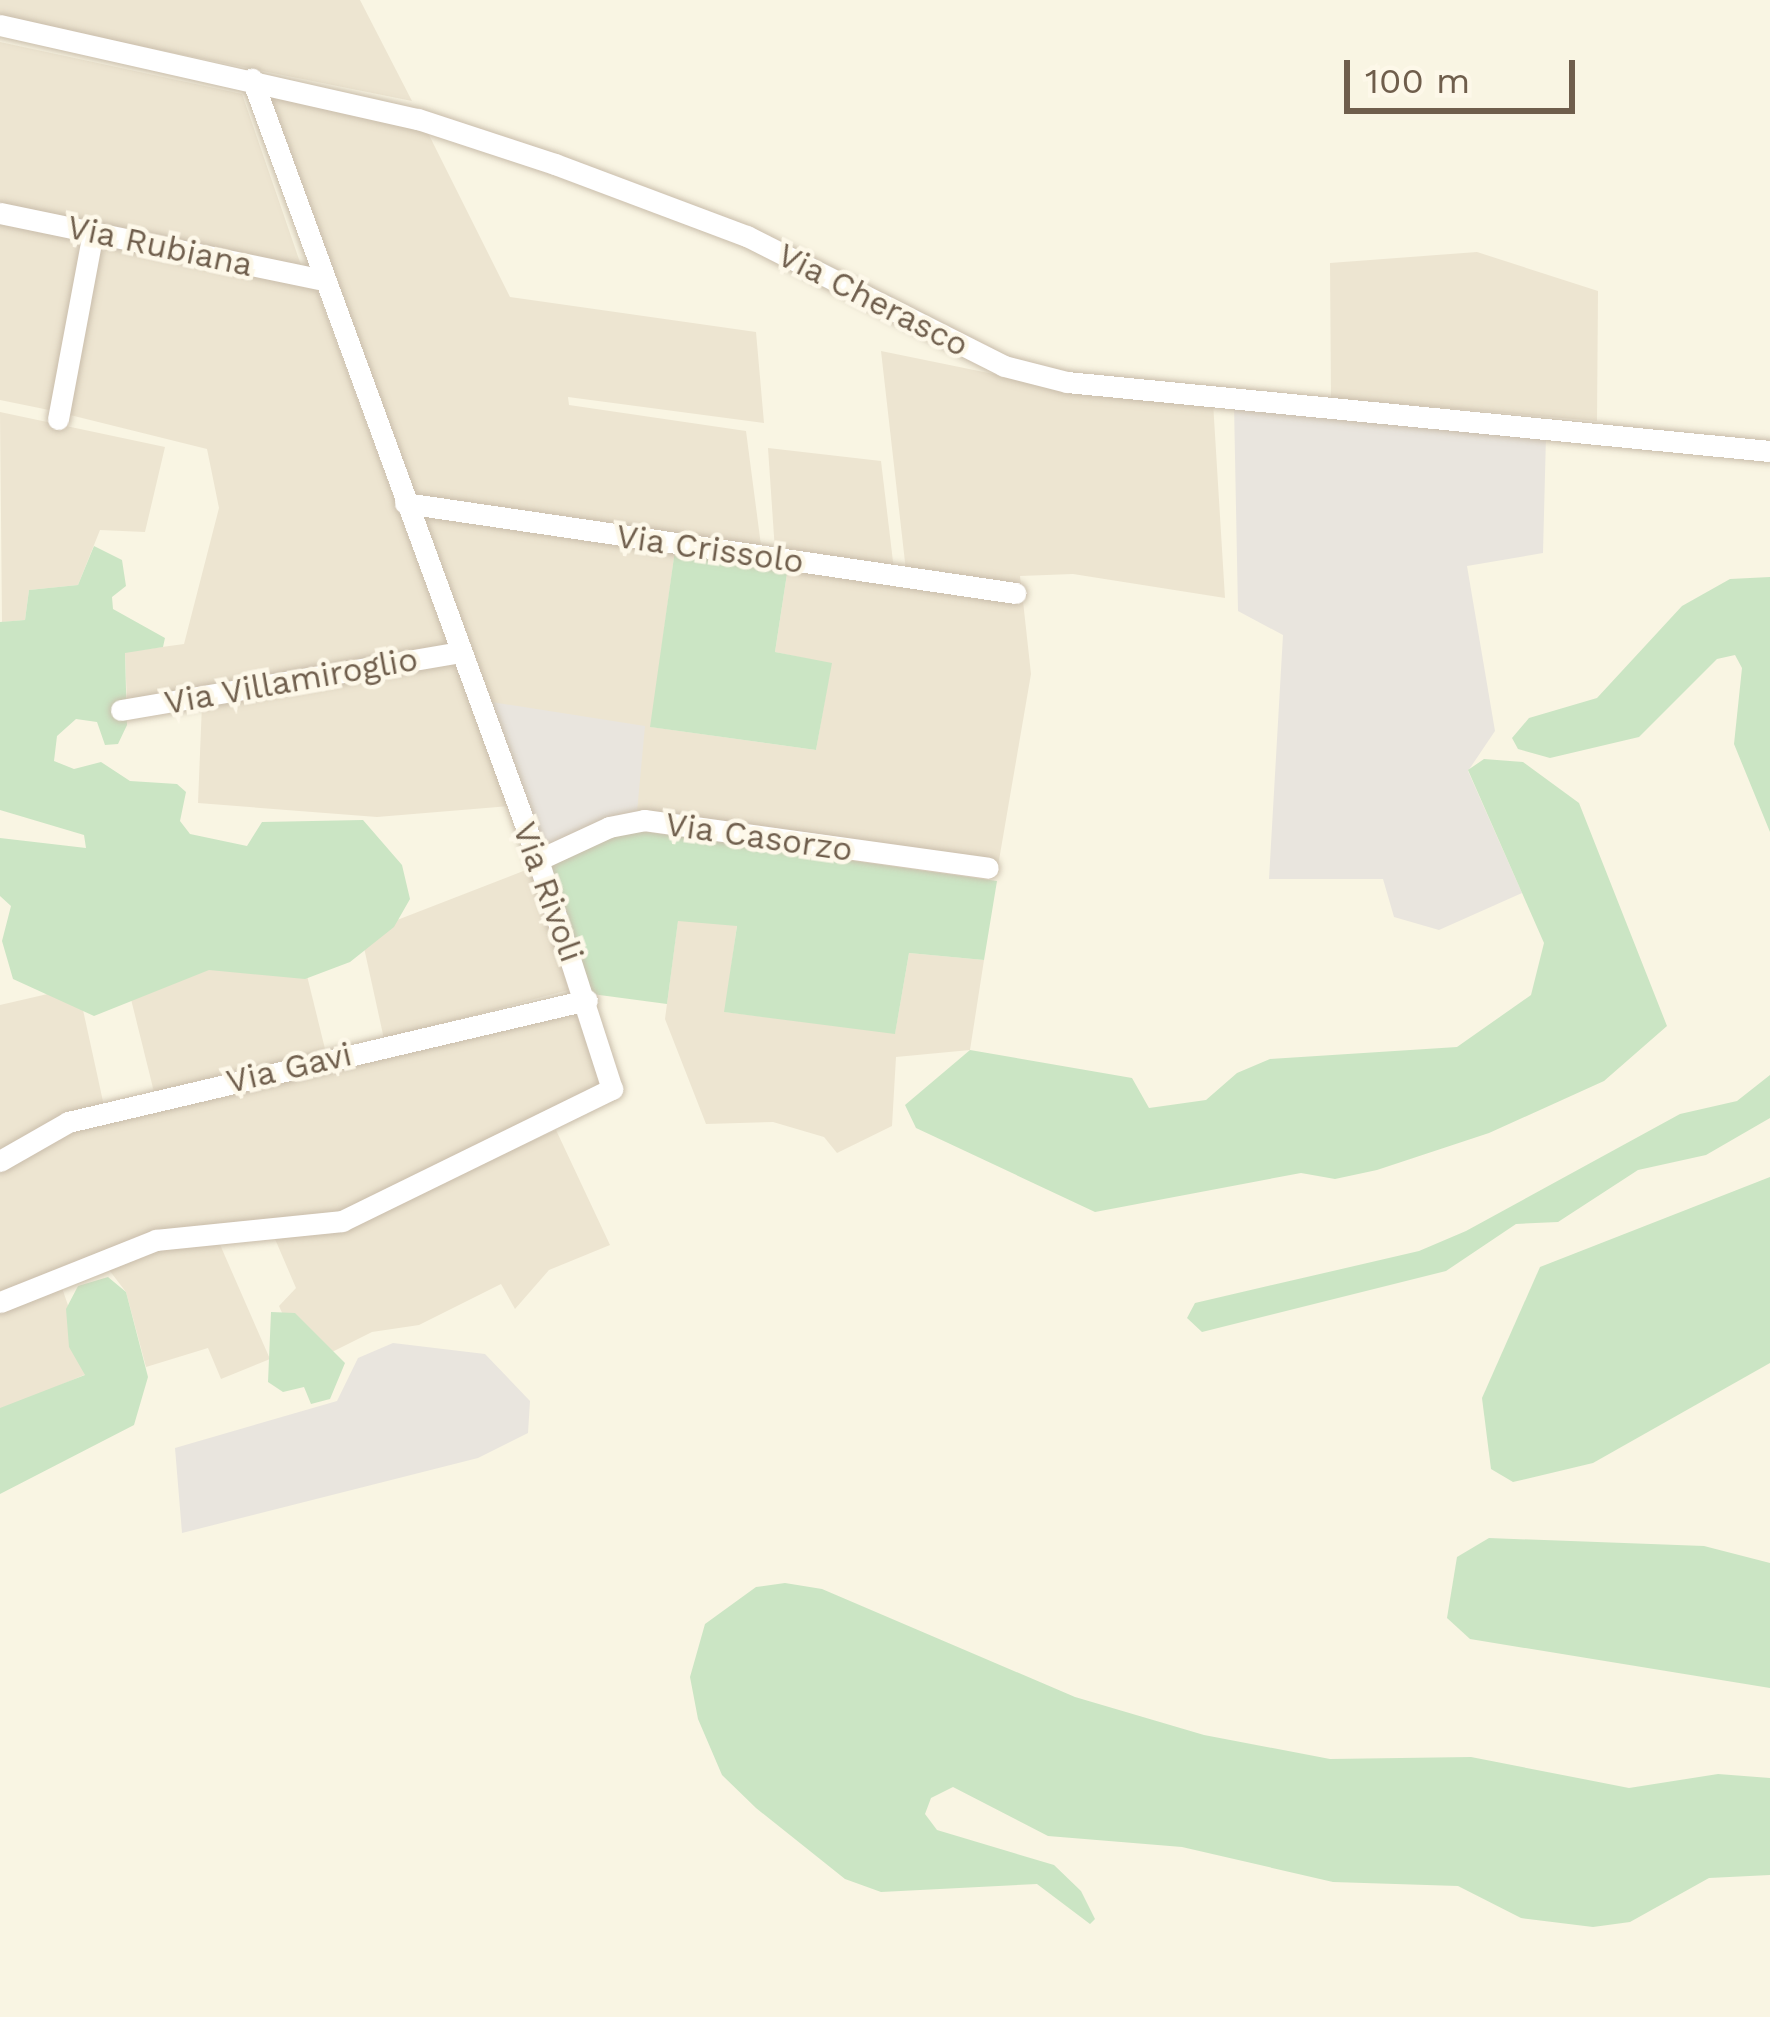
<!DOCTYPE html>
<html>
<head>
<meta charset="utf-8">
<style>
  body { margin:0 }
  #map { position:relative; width:1770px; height:2017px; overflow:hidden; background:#f9f5e3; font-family:"Work Sans",sans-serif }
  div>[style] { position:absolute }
  .residential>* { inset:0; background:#ede5d1 }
  .industrial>* { inset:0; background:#e9e5de }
  .green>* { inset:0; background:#cbe5c4 }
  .roads { filter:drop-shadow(0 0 3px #c9bdab) drop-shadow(0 0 3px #c9bdab) }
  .minor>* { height:21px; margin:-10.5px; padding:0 10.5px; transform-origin:10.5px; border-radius:10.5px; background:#fff }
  span { translate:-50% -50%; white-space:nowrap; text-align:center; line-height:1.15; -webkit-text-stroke:9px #fdf8e9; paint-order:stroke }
  .street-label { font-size:33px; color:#6f5e4c }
  .scale { position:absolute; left:1344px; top:60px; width:231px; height:54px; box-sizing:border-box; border:6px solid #6f5e4c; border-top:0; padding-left:15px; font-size:36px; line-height:42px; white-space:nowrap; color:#6f5e4c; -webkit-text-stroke:9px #fdf8e9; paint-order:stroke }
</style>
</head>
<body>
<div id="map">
  <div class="residential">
    <div style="clip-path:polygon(0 0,360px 0,412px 101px,0 18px)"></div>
    <div style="clip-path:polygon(0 42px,242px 94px,303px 271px,0 208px)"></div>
    <div style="clip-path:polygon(273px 94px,425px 127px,510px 297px,756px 332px,764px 423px,568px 397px,569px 405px,746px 431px,762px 553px,409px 496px,267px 100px)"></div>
    <div style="clip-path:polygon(0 220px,86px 238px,54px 411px,0 400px)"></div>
    <div style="clip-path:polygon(102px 242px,316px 288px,449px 647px,127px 704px,125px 652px,184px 644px,219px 508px,207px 449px,66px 414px)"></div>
    <div style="clip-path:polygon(1477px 252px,1598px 291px,1597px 421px,1331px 398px,1330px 263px)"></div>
    <div style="clip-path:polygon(881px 351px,1038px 383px,1213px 402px,1225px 598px,1073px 574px,1020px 576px,1021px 586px,906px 571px)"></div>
    <div style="clip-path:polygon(0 412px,165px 447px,145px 532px,100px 530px,78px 585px,29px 590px,25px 620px,2px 622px)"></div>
    <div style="clip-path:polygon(768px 448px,881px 461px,894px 570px,775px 551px)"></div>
    <div style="clip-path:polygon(419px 515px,675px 550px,651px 727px,816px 750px,831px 664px,775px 652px,788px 567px,1023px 601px,1031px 674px,998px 866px,637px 812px,485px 701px)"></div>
    <div style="clip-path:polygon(455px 662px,511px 806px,377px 817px,198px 803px,202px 704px)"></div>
    <div style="clip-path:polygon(531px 868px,576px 988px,384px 1039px,361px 934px)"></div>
    <div style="clip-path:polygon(678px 920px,737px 925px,725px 1012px,895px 1033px,909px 953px,984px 960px,970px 1050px,896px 1057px,892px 1126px,837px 1153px,824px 1137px,773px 1122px,706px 1124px,665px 1019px)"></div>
    <div style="clip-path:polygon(299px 943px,326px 1053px,154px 1092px,127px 983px)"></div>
    <div style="clip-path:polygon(78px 987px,104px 1106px,0 1153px,0 1005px)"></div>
    <div style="clip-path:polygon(584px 1007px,608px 1082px,335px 1214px,166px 1230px,0 1291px,0 1169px,62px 1130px)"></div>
    <div style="clip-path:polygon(556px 1130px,610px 1245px,549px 1270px,515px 1309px,501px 1284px,419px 1325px,372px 1332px,332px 1352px,297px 1346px,279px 1306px,296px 1288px,275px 1239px,341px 1229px)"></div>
    <div style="clip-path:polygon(218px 1240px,270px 1359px,221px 1379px,208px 1348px,146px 1367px,126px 1292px,106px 1266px,153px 1248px)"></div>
    <div style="clip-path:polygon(61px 1285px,91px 1372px,0 1411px,0 1310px)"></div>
  </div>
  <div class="industrial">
    <div style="clip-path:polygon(1234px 405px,1546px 436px,1543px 553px,1467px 566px,1495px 731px,1468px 771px,1522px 893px,1439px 930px,1394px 917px,1383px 879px,1269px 879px,1283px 635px,1238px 611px)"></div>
    <div style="clip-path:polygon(485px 701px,645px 726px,637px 812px,542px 851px)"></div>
    <div style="clip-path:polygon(393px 1343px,485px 1354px,530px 1401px,528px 1433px,478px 1458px,182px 1533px,175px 1448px,337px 1401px,358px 1358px)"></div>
  </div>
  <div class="green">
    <div style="clip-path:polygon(94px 546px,122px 560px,126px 586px,112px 597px,113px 609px,165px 638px,163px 647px,125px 653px,127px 725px,118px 744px,105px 745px,97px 722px,76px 719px,57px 736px,54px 761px,74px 769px,101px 762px,130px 781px,177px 784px,186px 792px,180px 821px,190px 834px,247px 846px,262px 822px,363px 820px,402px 865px,410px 899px,394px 927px,350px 962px,305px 979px,209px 970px,94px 1016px,13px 979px,2px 941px,11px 906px,0 896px,0 838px,86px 848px,84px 835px,0 810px,0 622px,25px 620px,29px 590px,78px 585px)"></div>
    <div style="clip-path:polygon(675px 550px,788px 567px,775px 652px,832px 663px,816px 750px,650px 727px)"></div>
    <div style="clip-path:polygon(1770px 577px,1770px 832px,1734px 744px,1742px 668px,1735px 655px,1717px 659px,1639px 737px,1550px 758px,1518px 749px,1512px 738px,1529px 718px,1597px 698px,1682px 606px,1730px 579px)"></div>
    <div style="clip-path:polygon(1484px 759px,1523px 762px,1579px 803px,1667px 1026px,1604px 1081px,1489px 1133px,1377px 1170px,1335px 1179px,1301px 1173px,1095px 1212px,916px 1128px,905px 1105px,970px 1050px,1132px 1078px,1149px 1108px,1206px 1100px,1237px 1073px,1270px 1059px,1457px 1047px,1531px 995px,1544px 943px,1468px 770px)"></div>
    <div style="clip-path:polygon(626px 829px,997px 881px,984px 960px,909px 953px,895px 1034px,724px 1012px,737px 926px,678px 921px,667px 1004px,592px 994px,548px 865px)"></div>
    <div style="clip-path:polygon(1770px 1075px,1770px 1118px,1706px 1155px,1638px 1170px,1558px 1222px,1516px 1224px,1446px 1271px,1202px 1332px,1187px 1318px,1195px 1303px,1419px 1251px,1466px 1231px,1680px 1114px,1737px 1101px)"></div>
    <div style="clip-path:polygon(1770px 1177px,1770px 1363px,1593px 1463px,1513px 1482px,1491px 1469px,1482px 1398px,1540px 1267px)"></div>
    <div style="clip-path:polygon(108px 1277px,126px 1292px,148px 1377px,134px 1425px,0 1494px,0 1408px,85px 1375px,69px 1347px,66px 1309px,78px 1286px)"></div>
    <div style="clip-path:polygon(271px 1312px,295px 1313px,345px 1363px,330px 1399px,311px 1404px,304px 1387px,283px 1392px,268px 1382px)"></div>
    <div style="clip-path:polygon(1489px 1538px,1704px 1546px,1770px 1563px,1770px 1688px,1470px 1639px,1447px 1618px,1457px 1557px)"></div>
    <div style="clip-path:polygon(785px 1583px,822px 1589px,1075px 1697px,1204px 1735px,1330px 1759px,1471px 1757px,1629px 1788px,1718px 1774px,1770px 1778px,1770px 1875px,1709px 1878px,1630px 1922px,1593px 1927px,1521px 1918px,1458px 1886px,1333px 1882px,1182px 1847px,1048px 1836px,953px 1787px,931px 1798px,925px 1814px,937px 1830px,1054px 1865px,1081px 1891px,1095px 1919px,1090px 1924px,1037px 1884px,881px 1892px,845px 1879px,756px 1808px,722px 1775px,698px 1719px,690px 1677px,705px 1624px,756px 1587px)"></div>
  </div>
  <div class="roads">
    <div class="minor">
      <div style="left:0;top:25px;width:428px;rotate:12.7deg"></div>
      <div style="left:418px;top:119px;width:144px;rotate:18.2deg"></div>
      <div style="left:555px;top:164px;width:205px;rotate:20.6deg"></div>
      <div style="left:747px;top:236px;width:288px;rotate:26.8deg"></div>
      <div style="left:1004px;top:366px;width:65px;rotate:14.3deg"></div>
      <div style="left:1067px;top:382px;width:706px;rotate:5.61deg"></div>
      <div style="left:0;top:213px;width:326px;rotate:11.7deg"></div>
      <div style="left:58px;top:419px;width:190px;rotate:-79.4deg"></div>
      <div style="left:405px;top:503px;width:617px;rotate:8.39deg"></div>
      <div style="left:121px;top:710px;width:345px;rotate:-9.7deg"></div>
      <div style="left:538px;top:860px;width:78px;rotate:-24.9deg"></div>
      <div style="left:609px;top:827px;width:36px;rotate:-11deg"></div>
      <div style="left:644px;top:820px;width:347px;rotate:7.9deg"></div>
      <div style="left:0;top:1161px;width:78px;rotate:-29.8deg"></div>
      <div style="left:68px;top:1122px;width:533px;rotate:-13.23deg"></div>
      <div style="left:0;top:1302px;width:168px;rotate:-21.7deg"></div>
      <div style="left:156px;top:1240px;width:187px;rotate:-5.8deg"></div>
      <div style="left:342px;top:1221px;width:301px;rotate:-26.1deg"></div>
      <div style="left:612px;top:1089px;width:241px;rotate:-107.9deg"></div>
      <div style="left:538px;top:860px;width:832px;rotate:-110.11deg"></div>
    </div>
  </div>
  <div class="street-label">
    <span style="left:160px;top:246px;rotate:12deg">Via Rubiana</span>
    <span style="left:873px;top:300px;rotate:27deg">Via Cherasco</span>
    <span style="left:710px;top:549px;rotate:8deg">Via Crissolo</span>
    <span style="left:291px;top:681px;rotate:-10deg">Via Villamiroglio</span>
    <span style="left:759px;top:837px;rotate:8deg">Via Casorzo</span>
    <span style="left:548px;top:892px;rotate:70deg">Via Rivoli</span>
    <span style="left:289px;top:1068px;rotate:-13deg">Via Gavi</span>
  </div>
  <div class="scale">100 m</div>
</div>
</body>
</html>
